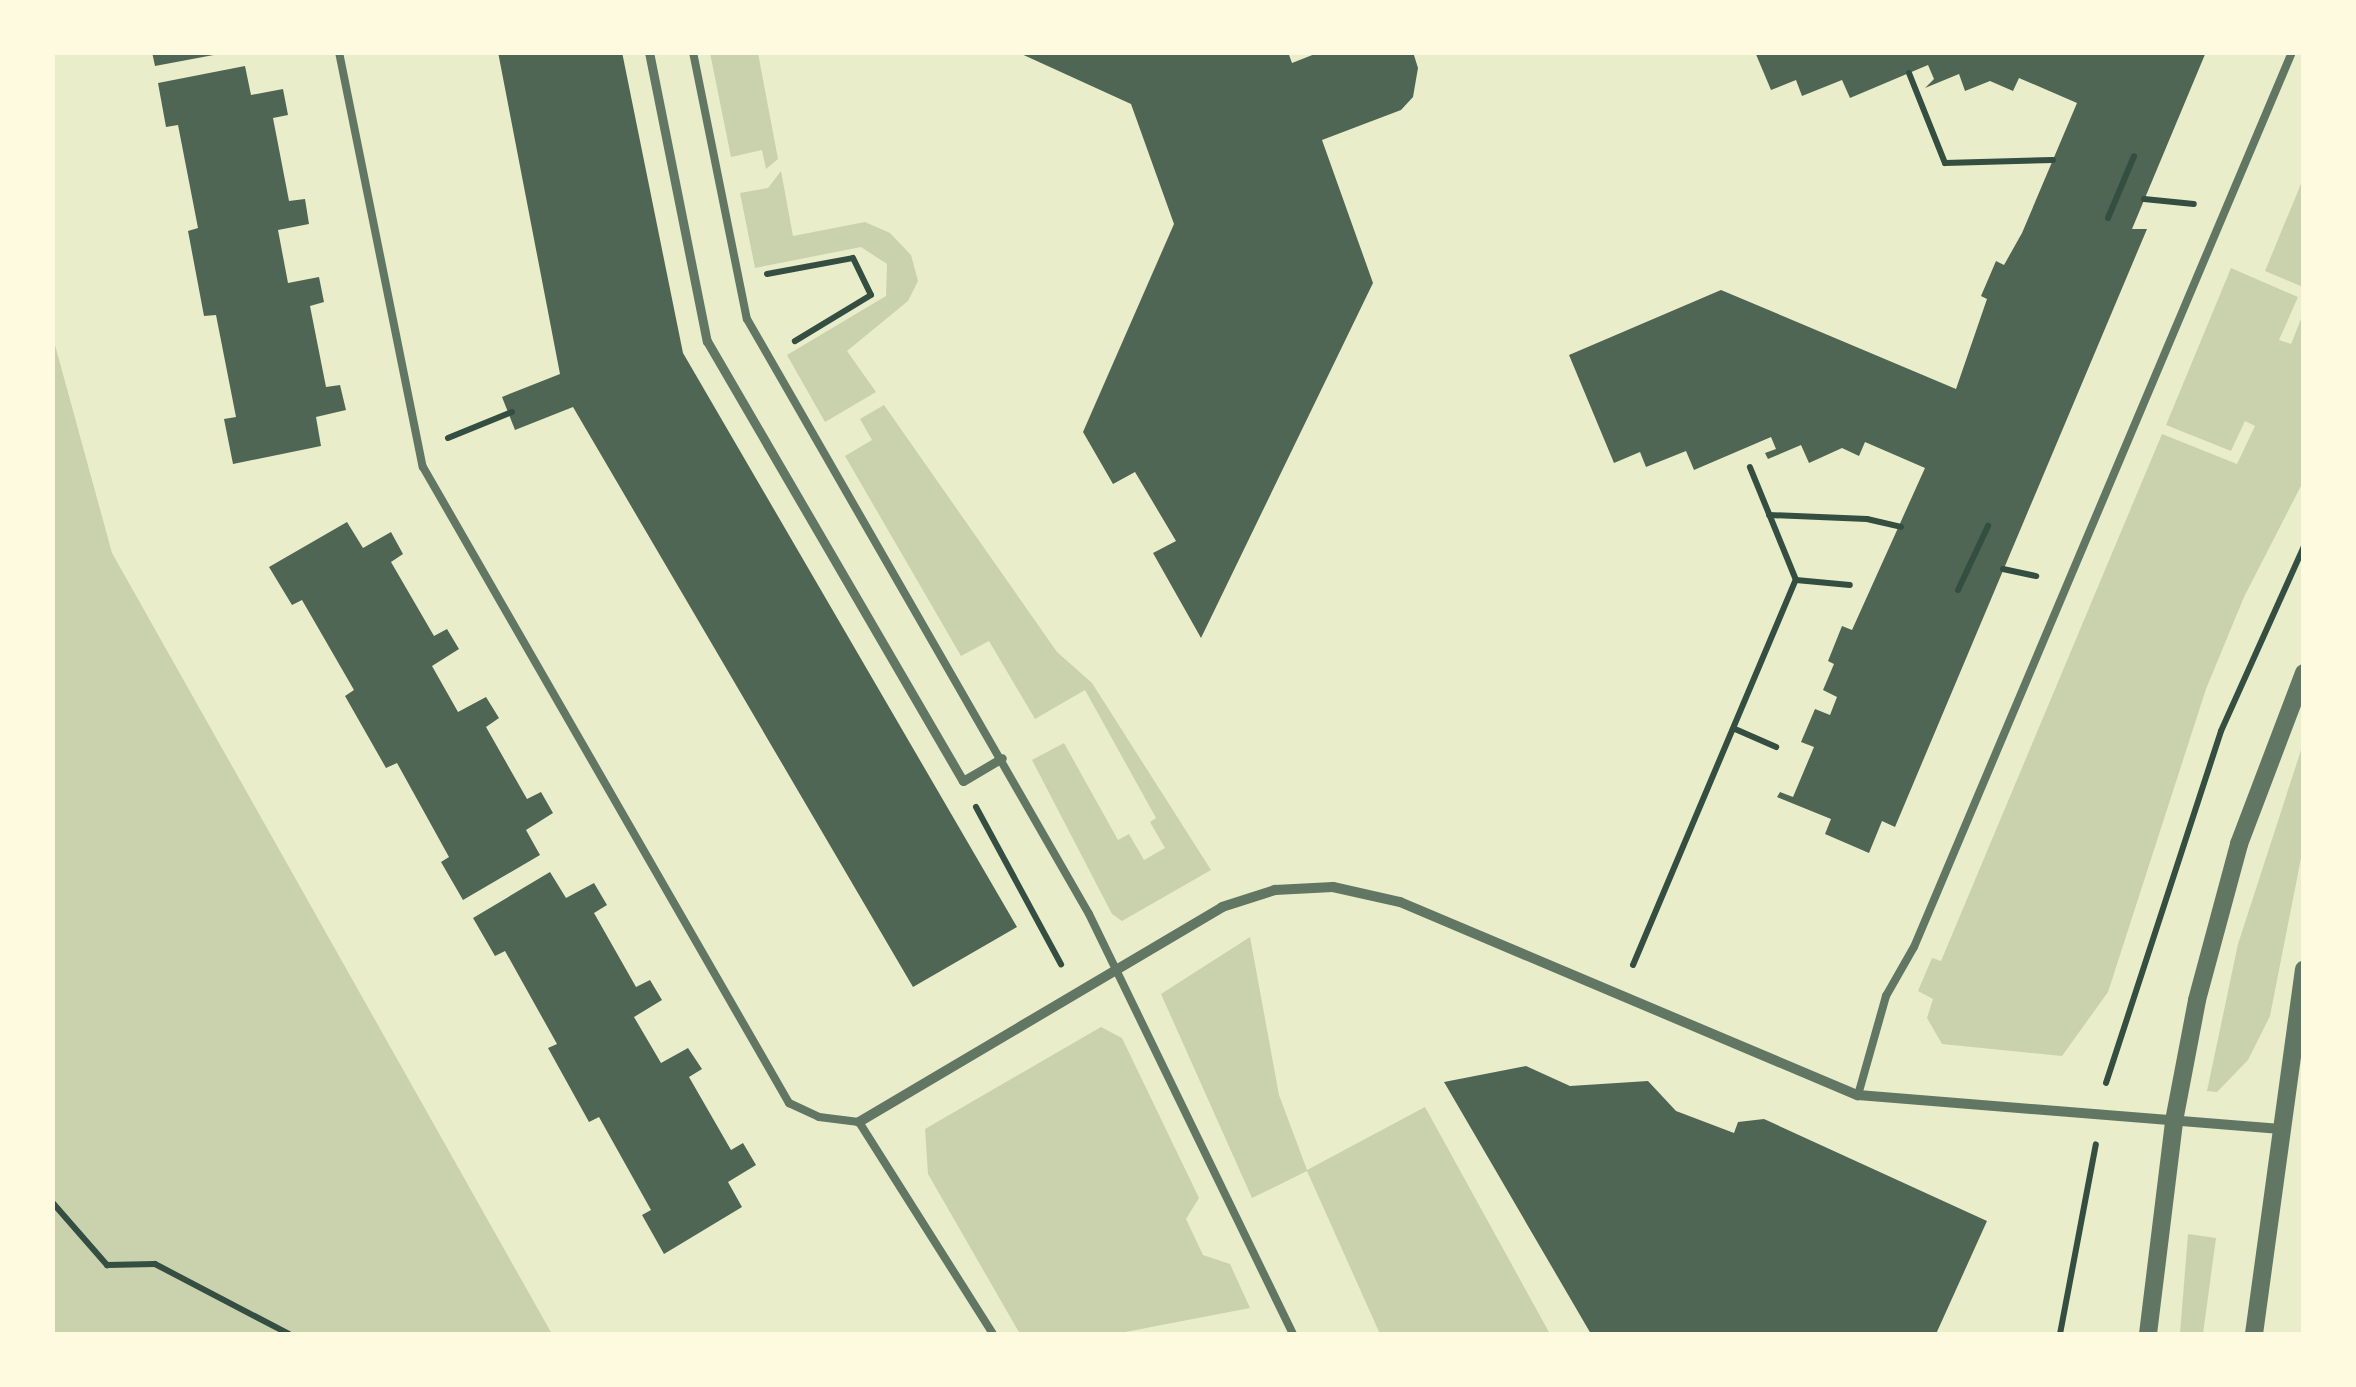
<!DOCTYPE html>
<html>
<head>
<meta charset="utf-8">
<style>
  body { margin:0 }
  #map { position:relative; width:2356px; height:1387px; overflow:hidden; background:#e9edc9; font-family:Signika,sans-serif }
  div>[style] { position:absolute }
  .green>* { inset:0; background:#cad2ad }
  .building>* { inset:0; background:#4f6655 }
  .path>* { height:6px; margin:-3px; padding:0 3px; transform-origin:3px; border-radius:3px; background:#344e41 }
  .service>* { height:8px; margin:-4px; padding:0 4px; transform-origin:4px; border-radius:4px; background:#617663 }
  .pedestrian>* { height:9px; margin:-4.5px; padding:0 4.5px; transform-origin:4.5px; border-radius:4.5px; background:#617663 }
  .minor>* { height:10px; margin:-5px; padding:0 5px; transform-origin:5px; border-radius:5px; background:#617663 }
  .tertiary>* { height:18px; margin:-9px; padding:0 9px; transform-origin:9px; border-radius:9px; background:#617663 }
  span { translate:-50% -50%; white-space:nowrap; text-align:center; line-height:1.15; -webkit-text-stroke:8px #fefae0; paint-order:stroke }
  .frame { position:absolute; inset:0; border:55px solid #fefae0; pointer-events:none }
</style>
</head>
<body>
<div id="map">
  <div class="green">
    <div style="clip-path:polygon(710px 53px,758px 53px,778px 159px,766px 169px,762px 150px,731px 157px)"></div>
    <div style="clip-path:polygon(781px 171px,793px 236px,865px 222px,890px 233px,911px 255px,918px 281px,908px 301px,847px 351px,876px 392px,825px 422px,787px 355px,886px 296px,887px 264px,861px 247px,755px 268px,740px 193px,768px 188px)"></div>
    <div style="clip-path:polygon(2303px 179px,2304px 286px,2303px 287px,2265px 271px)"></div>
    <div style="clip-path:polygon(2231px 268px,2298px 297px,2279px 340px,2291px 344px,2303px 314px,2303px 482px,2244px 597px,2206px 689px,2108px 992px,2062px 1056px,1942px 1044px,1927px 1018px,1933px 999px,1918px 991px,1932px 958px,1941px 961px,2162px 434px,2237px 464px,2255px 426px,2245px 421px,2231px 451px,2166px 425px)"></div>
    <div style="clip-path:polygon(52px 334px,112px 553px,552px 1334px,53px 1334px)"></div>
    <div style="clip-path:polygon(884px 405px,1057px 652px,1092px 683px,1211px 870px,1122px 921px,1112px 914px,1032px 760px,1064px 743px,1118px 840px,1129px 834px,1144px 860px,1165px 848px,1150px 822px,1156px 818px,1085px 690px,1035px 719px,989px 641px,961px 656px,845px 456px,872px 440px,860px 419px)"></div>
    <div style="clip-path:polygon(2303px 744px,2303px 848px,2270px 1016px,2248px 1060px,2217px 1092px,2207px 1091px,2238px 944px)"></div>
    <div style="clip-path:polygon(1250px 937px,1279px 1095px,1307px 1170px,1425px 1107px,1550px 1334px,1380px 1334px,1307px 1171px,1252px 1198px,1161px 994px)"></div>
    <div style="clip-path:polygon(1101px 1027px,1122px 1038px,1199px 1198px,1186px 1219px,1203px 1255px,1230px 1264px,1250px 1308px,1115px 1334px,1020px 1334px,928px 1174px,925px 1129px)"></div>
    <div style="clip-path:polygon(2188px 1234px,2216px 1238px,2203px 1334px,2180px 1334px)"></div>
  </div>
  <div class="building">
    <div style="clip-path:polygon(152px 52px,219px 52px,219px 54px,155px 66px)"></div>
    <div style="clip-path:polygon(498px 52px,622px 52px,683px 353px,1017px 927px,913px 987px,573px 407px,515px 430px,502px 397px,560px 374px)"></div>
    <div style="clip-path:polygon(1017px 52px,1288px 52px,1292px 63px,1320px 52px,1413px 52px,1418px 68px,1413px 97px,1401px 110px,1322px 140px,1373px 283px,1201px 638px,1153px 553px,1176px 541px,1135px 472px,1113px 484px,1083px 432px,1174px 224px,1131px 104px)"></div>
    <div style="clip-path:polygon(1755px 52px,2206px 52px,2132px 229px,2147px 229px,1895px 827px,1882px 821px,1869px 853px,1825px 834px,1831px 819px,1777px 797px,1780px 792px,1793px 797px,1814px 747px,1801px 742px,1815px 709px,1830px 715px,1837px 697px,1823px 690px,1834px 664px,1828px 661px,1842px 626px,1852px 630px,1925px 468px,1865px 442px,1859px 456px,1842px 448px,1809px 463px,1801px 445px,1768px 459px,1765px 453px,1776px 449px,1771px 437px,1694px 470px,1686px 451px,1646px 467px,1640px 452px,1614px 463px,1569px 355px,1721px 290px,1956px 389px,1987px 299px,1981px 296px,1996px 261px,2004px 265px,2022px 233px,2077px 103px,2019px 78px,2013px 91px,1990px 81px,1965px 91px,1959px 74px,1925px 88px,1934px 79px,1928px 65px,1850px 98px,1842px 80px,1802px 96px,1796px 80px,1771px 90px)"></div>
    <div style="clip-path:polygon(245px 66px,251px 95px,283px 89px,288px 115px,273px 118px,289px 201px,305px 199px,309px 224px,278px 230px,288px 283px,319px 277px,324px 302px,310px 306px,326px 387px,340px 385px,346px 410px,316px 417px,321px 446px,233px 464px,224px 419px,236px 417px,216px 315px,204px 316px,188px 231px,198px 228px,178px 125px,166px 127px,158px 83px)"></div>
    <div style="clip-path:polygon(347px 522px,363px 548px,391px 532px,403px 554px,391px 562px,434px 636px,447px 629px,459px 649px,432px 666px,458px 712px,486px 697px,499px 718px,486px 727px,527px 799px,541px 792px,553px 813px,526px 830px,540px 855px,463px 900px,441px 862px,449px 857px,397px 763px,386px 768px,345px 696px,354px 690px,302px 600px,292px 605px,269px 567px)"></div>
    <div style="clip-path:polygon(550px 872px,566px 898px,594px 883px,607px 905px,594px 913px,636px 987px,650px 980px,662px 1000px,634px 1017px,661px 1063px,688px 1048px,702px 1069px,689px 1077px,731px 1150px,743px 1143px,756px 1165px,728px 1182px,742px 1207px,664px 1254px,642px 1215px,651px 1210px,599px 1117px,589px 1122px,548px 1048px,557px 1044px,505px 951px,495px 956px,473px 918px)"></div>
    <div style="clip-path:polygon(1526px 1066px,1570px 1086px,1648px 1081px,1676px 1111px,1734px 1133px,1738px 1122px,1764px 1119px,1987px 1221px,1936px 1334px,1591px 1334px,1444px 1082px)"></div>
  </div>
  <div class="path">
    <div style="left:1909px;top:73px;width:97px;rotate:68.2deg"></div>
    <div style="left:1945px;top:163px;width:108px;rotate:-1.6deg"></div>
    <div style="left:2144px;top:199px;width:50px;rotate:5.7deg"></div>
    <div style="left:2108px;top:218px;width:67px;rotate:-67.2deg"></div>
    <div style="left:767px;top:274px;width:87px;rotate:-10.5deg"></div>
    <div style="left:853px;top:258px;width:41px;rotate:64.1deg"></div>
    <div style="left:871px;top:295px;width:89px;rotate:148.8deg"></div>
    <div style="left:448px;top:438px;width:69px;rotate:-22.1deg"></div>
    <div style="left:1769px;top:515px;width:98px;rotate:2.3deg"></div>
    <div style="left:1867px;top:519px;width:35px;rotate:13deg"></div>
    <div style="left:2003px;top:569px;width:34px;rotate:12deg"></div>
    <div style="left:1796px;top:580px;width:54px;rotate:5.3deg"></div>
    <div style="left:1958px;top:590px;width:71px;rotate:-64.9deg"></div>
    <div style="left:1735px;top:729px;width:45px;rotate:23.7deg"></div>
    <div style="left:976px;top:807px;width:179px;rotate:61.6deg"></div>
    <div style="left:1633px;top:965px;width:418px;rotate:-67.1deg"></div>
    <div style="left:1796px;top:580px;width:122px;rotate:-112.2deg"></div>
    <div style="left:2106px;top:1083px;width:370px;rotate:-71.9deg"></div>
    <div style="left:2221px;top:731px;width:203px;rotate:-65.8deg"></div>
    <div style="left:52px;top:1202px;width:84px;rotate:48.9deg"></div>
    <div style="left:107px;top:1265px;width:48px;rotate:-1.2deg"></div>
    <div style="left:155px;top:1264px;width:151px;rotate:27.6deg"></div>
    <div style="left:2060px;top:1334px;width:193px;rotate:-79.3deg"></div>
  </div>
  <div class="service">
    <div style="left:339px;top:52px;width:423px;rotate:78.6deg"></div>
    <div style="left:423px;top:467px;width:734px;rotate:60.08deg"></div>
    <div style="left:789px;top:1103px;width:33px;rotate:25deg"></div>
    <div style="left:819px;top:1117px;width:40px;rotate:7.1deg"></div>
    <div style="left:859px;top:1122px;width:251px;rotate:57.7deg"></div>
    <div style="left:693px;top:52px;width:272px;rotate:78.6deg"></div>
    <div style="left:747px;top:319px;width:686px;rotate:60.11deg"></div>
    <div style="left:1089px;top:914px;width:467px;rotate:64.1deg"></div>
    <div style="left:1858px;top:1095px;width:103px;rotate:-74.2deg"></div>
    <div style="left:1886px;top:996px;width:56px;rotate:-60.3deg"></div>
    <div style="left:1914px;top:947px;width:972px;rotate:-67.1deg"></div>
  </div>
  <div class="pedestrian">
    <div style="left:649px;top:52px;width:295px;rotate:78.7deg"></div>
    <div style="left:707px;top:341px;width:509px;rotate:59.81deg"></div>
    <div style="left:963px;top:781px;width:45px;rotate:-30.5deg"></div>
  </div>
  <div class="minor">
    <div style="left:859px;top:1122px;width:422px;rotate:-30.6deg"></div>
    <div style="left:1222px;top:907px;width:56px;rotate:-17.8deg"></div>
    <div style="left:1275px;top:890px;width:58px;rotate:-3deg"></div>
    <div style="left:1333px;top:887px;width:69px;rotate:12.6deg"></div>
    <div style="left:1400px;top:902px;width:497px;rotate:22.9deg"></div>
    <div style="left:1858px;top:1095px;width:424px;rotate:4.6deg"></div>
  </div>
  <div class="tertiary">
    <div style="left:2148px;top:1334px;width:215px;rotate:-83deg"></div>
    <div style="left:2174px;top:1121px;width:123px;rotate:-79.2deg"></div>
    <div style="left:2197px;top:1000px;width:162px;rotate:-74.9deg"></div>
    <div style="left:2239px;top:844px;width:183px;rotate:-69.2deg"></div>
    <div style="left:2254px;top:1334px;width:368px;rotate:-82.2deg"></div>
  </div>
  <div class="frame"></div>
</div>
</body>
</html>
